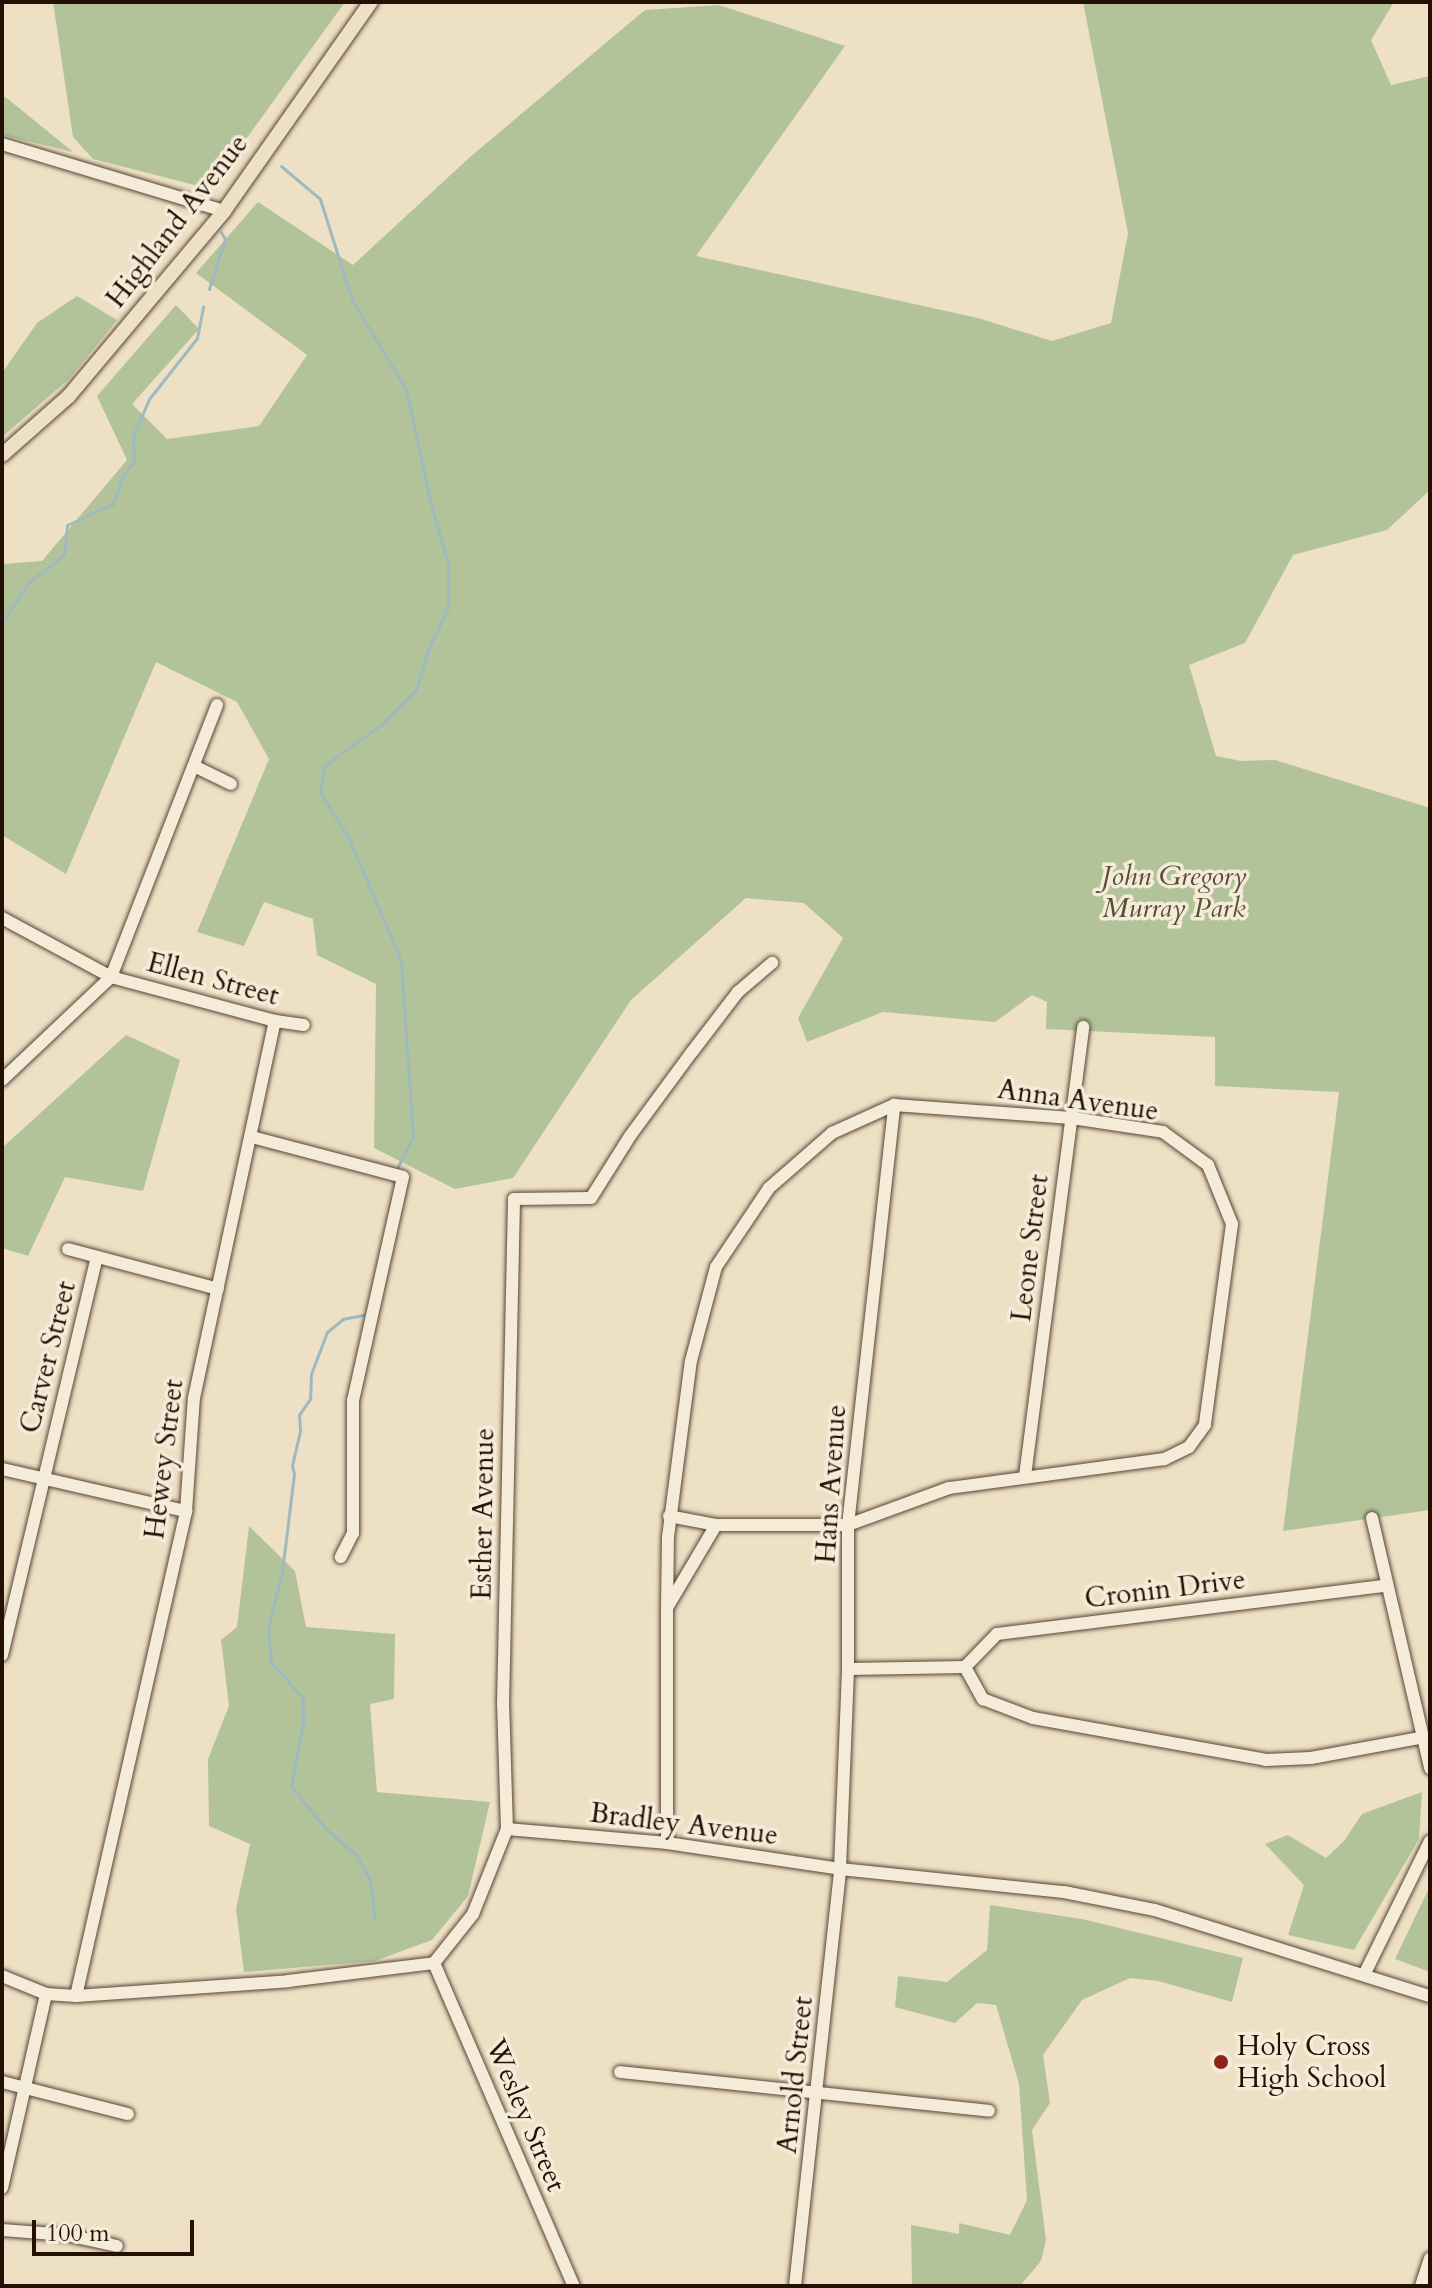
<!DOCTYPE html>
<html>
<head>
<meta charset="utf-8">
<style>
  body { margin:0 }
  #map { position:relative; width:1432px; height:2288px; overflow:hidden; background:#eee0c5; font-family:Cardo,serif }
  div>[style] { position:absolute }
  .green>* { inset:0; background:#b2c39a }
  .stream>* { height:3px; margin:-1.5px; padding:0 1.5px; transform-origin:1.5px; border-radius:1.5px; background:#9ebabf }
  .roads { filter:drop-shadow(0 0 2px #564534) drop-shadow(0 0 2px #564534) }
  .minor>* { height:12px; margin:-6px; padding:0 6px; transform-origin:6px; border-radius:6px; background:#f4ebd9 }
  .major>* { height:14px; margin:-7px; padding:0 7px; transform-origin:7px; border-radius:7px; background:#eee0c5 }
  .dots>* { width:22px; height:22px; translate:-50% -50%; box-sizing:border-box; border:4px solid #f4ebd9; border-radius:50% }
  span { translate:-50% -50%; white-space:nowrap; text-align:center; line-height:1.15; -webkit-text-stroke:7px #f4ebd9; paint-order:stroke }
  .street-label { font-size:28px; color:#241103 }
  .park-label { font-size:28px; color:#564f38; font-style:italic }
  .poi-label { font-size:28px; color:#241103 }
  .left { translate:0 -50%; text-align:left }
  .frame { position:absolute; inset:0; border:4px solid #241103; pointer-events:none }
  .scale { position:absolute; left:32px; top:2220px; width:162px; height:36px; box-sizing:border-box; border:4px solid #241103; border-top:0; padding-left:10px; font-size:24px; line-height:28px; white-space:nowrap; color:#241103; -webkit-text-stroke:6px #f4ebd9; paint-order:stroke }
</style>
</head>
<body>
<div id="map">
  <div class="green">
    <div style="clip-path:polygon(53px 2px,345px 2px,210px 189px,93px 159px,73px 137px)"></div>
    <div style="clip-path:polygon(1083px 2px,1394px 2px,1371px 40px,1391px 85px,1430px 76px,1430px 490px,1387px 530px,1293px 555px,1245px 643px,1189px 665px,1216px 756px,1241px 761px,1275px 760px,1430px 808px,1430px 1510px,1283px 1531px,1339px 1092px,1215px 1086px,1215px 1037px,1046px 1029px,1047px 1002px,1032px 995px,995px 1022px,883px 1012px,807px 1042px,798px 1018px,843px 938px,804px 903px,746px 898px,631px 1000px,513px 1178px,455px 1189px,374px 1148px,376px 984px,317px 955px,313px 919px,264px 902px,244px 946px,197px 932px,269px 759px,237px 702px,156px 662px,66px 874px,2px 835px,2px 564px,42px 561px,127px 460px,97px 396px,176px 305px,199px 329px,132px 404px,167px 439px,259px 426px,307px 355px,196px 273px,258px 202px,353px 265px,470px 157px,645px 10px,719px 5px,845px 46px,696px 256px,978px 318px,1052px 341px,1111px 323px,1128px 233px)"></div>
    <div style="clip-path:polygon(2px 96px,8px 99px,73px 152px,2px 135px)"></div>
    <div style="clip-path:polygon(77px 296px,117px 320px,69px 379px,2px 437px,2px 373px,37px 323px)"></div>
    <div style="clip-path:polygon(126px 1035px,180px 1060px,143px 1191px,65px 1177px,28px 1256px,2px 1248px,2px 1148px)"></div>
    <div style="clip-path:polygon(249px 1526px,295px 1571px,306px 1627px,395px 1634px,394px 1699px,370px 1704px,377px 1792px,490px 1802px,468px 1896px,432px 1940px,375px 1961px,244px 1972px,236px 1909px,250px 1844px,209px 1826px,208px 1759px,229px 1706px,221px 1640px,237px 1627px)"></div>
    <div style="clip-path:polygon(1422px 1792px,1419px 1839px,1354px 1950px,1288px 1935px,1304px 1885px,1265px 1844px,1288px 1835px,1326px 1858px,1344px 1841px,1362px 1814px)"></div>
    <div style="clip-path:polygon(1430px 1886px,1430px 1972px,1395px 1959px)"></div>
    <div style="clip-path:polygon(990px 1905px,1082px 1919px,1243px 1958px,1232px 2002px,1158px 1981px,1130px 1978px,1082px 2000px,1043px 2055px,1050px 2103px,1032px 2130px,1046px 2240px,1041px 2261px,1020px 2286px,912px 2286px,911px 2225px,959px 2234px,959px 2223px,1010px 2235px,1027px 2200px,1019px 2084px,996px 2005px,977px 2003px,955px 2023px,895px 2007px,898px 1976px,947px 1982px,987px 1950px)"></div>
  </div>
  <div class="stream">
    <div style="left:281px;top:166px;width:51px;rotate:40.2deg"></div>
    <div style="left:320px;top:199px;width:106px;rotate:72.4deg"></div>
    <div style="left:352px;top:300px;width:104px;rotate:58.8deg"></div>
    <div style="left:406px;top:389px;width:119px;rotate:77.8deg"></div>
    <div style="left:431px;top:505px;width:61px;rotate:73.9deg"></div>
    <div style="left:448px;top:564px;width:44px;rotate:90deg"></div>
    <div style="left:448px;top:608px;width:47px;rotate:115.5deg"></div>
    <div style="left:428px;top:650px;width:42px;rotate:106.7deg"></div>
    <div style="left:416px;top:690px;width:48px;rotate:135deg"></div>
    <div style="left:382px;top:724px;width:72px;rotate:144.1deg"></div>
    <div style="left:324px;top:766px;width:26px;rotate:99deg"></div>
    <div style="left:320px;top:792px;width:55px;rotate:58.3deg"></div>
    <div style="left:349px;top:839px;width:133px;rotate:66.9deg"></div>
    <div style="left:401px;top:961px;width:176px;rotate:86.1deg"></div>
    <div style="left:413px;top:1137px;width:34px;rotate:117deg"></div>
    <div style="left:209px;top:289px;width:52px;rotate:-72.3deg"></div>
    <div style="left:225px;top:239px;width:8px;rotate:-120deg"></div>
    <div style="left:2px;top:623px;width:49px;rotate:-56.6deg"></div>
    <div style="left:29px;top:582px;width:44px;rotate:-37.6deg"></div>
    <div style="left:64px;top:555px;width:30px;rotate:-84deg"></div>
    <div style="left:67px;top:525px;width:51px;rotate:-24.5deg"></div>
    <div style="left:113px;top:504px;width:31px;rotate:-71deg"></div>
    <div style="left:123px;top:475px;width:18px;rotate:-52deg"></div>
    <div style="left:134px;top:461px;width:25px;rotate:-92deg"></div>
    <div style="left:133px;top:436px;width:40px;rotate:-66.6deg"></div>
    <div style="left:149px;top:399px;width:78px;rotate:-51.8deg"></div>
    <div style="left:197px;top:338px;width:32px;rotate:-79deg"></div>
    <div style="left:363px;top:1315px;width:20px;rotate:169deg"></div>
    <div style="left:343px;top:1319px;width:21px;rotate:141deg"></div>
    <div style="left:327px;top:1332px;width:45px;rotate:110.9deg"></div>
    <div style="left:311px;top:1374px;width:25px;rotate:92deg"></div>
    <div style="left:310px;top:1399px;width:19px;rotate:125deg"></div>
    <div style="left:299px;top:1415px;width:16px;rotate:86deg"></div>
    <div style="left:300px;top:1431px;width:35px;rotate:103deg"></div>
    <div style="left:292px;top:1465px;width:9px;rotate:77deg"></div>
    <div style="left:294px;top:1474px;width:99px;rotate:97deg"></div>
    <div style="left:282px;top:1572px;width:58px;rotate:104deg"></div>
    <div style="left:268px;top:1628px;width:34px;rotate:85deg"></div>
    <div style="left:271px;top:1662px;width:48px;rotate:48.4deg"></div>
    <div style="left:303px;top:1698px;width:26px;rotate:90deg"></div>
    <div style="left:303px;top:1724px;width:63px;rotate:101deg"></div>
    <div style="left:291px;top:1786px;width:54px;rotate:51deg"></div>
    <div style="left:325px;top:1828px;width:41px;rotate:41.1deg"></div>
    <div style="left:356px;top:1855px;width:29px;rotate:61deg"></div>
    <div style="left:370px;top:1880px;width:39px;rotate:83deg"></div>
  </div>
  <div class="roads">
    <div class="minor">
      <div style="left:2px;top:144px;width:232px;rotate:16.8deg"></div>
      <div style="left:194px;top:766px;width:41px;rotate:25.9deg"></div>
      <div style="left:2px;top:918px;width:124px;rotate:28.4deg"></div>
      <div style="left:111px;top:977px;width:170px;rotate:15deg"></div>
      <div style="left:275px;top:1021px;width:29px;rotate:8deg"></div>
      <div style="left:2px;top:1080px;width:150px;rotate:-43.4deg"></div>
      <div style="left:111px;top:977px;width:292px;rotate:-68.7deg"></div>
      <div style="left:252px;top:1137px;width:156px;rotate:14.8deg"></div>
      <div style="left:403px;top:1177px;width:229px;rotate:102.6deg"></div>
      <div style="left:353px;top:1400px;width:133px;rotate:90deg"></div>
      <div style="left:353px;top:1533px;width:27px;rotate:117deg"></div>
      <div style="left:68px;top:1249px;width:155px;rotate:14.9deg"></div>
      <div style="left:2px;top:1469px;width:189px;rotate:12.9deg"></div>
      <div style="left:1025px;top:1476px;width:453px;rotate:-82.6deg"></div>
      <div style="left:669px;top:1516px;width:48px;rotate:10.8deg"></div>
      <div style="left:1372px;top:1518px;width:257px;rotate:76.9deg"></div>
      <div style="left:2px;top:1655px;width:409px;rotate:-76.6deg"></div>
      <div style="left:965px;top:1667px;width:46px;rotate:-45.9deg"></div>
      <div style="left:997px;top:1634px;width:391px;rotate:-7.1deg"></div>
      <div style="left:848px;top:1669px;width:117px;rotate:-1deg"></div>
      <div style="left:965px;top:1667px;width:37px;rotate:61deg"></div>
      <div style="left:983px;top:1699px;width:53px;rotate:20.8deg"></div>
      <div style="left:1033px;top:1718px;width:237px;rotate:10.2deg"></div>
      <div style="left:1266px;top:1760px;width:45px;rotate:-2.5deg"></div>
      <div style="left:1311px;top:1758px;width:115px;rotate:-10.5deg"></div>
      <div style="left:507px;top:1829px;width:124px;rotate:-91.8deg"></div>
      <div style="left:503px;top:1705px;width:506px;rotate:-88.75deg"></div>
      <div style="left:514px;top:1199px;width:77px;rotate:-0.7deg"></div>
      <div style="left:591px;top:1198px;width:73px;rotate:-57.8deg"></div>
      <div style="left:630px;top:1136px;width:104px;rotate:-53.6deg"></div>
      <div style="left:692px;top:1052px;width:76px;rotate:-52.5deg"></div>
      <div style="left:738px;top:992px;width:45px;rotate:-40.5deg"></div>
      <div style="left:667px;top:1843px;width:235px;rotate:-90deg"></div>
      <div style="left:667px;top:1608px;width:71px;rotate:-89.2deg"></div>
      <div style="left:668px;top:1537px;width:177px;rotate:-82.6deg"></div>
      <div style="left:691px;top:1361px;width:97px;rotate:-75.1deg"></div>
      <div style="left:716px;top:1267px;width:95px;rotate:-56.1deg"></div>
      <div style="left:769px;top:1188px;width:84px;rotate:-41.1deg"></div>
      <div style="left:832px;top:1133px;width:68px;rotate:-24.3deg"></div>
      <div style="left:894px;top:1105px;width:178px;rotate:4.2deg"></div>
      <div style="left:1072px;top:1118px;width:92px;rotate:8.7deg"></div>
      <div style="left:1163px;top:1132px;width:56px;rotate:36.3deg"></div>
      <div style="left:1208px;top:1165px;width:64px;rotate:67.9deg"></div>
      <div style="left:1232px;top:1224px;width:203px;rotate:97.7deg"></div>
      <div style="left:1205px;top:1425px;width:27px;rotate:126deg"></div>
      <div style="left:1189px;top:1447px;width:28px;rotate:154deg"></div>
      <div style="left:1164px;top:1459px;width:217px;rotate:172.3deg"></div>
      <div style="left:949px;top:1488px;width:108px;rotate:159.9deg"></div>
      <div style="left:848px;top:1525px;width:132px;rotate:180deg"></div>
      <div style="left:716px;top:1525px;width:96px;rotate:120.6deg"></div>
      <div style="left:434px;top:1963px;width:352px;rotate:66.6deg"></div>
      <div style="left:1364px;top:1975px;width:149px;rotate:-63.8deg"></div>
      <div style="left:2px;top:1976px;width:48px;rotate:22.2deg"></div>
      <div style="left:46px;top:1994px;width:30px;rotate:4deg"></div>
      <div style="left:76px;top:1996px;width:213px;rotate:-4deg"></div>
      <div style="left:288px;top:1981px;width:147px;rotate:-7deg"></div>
      <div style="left:434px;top:1963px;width:63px;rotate:-51.5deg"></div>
      <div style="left:473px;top:1914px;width:92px;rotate:-68.2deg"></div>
      <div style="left:507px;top:1829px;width:161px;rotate:5deg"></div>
      <div style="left:667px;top:1843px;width:175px;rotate:8.5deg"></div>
      <div style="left:840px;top:1869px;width:225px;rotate:5.9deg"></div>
      <div style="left:1064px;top:1892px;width:93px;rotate:11.2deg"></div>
      <div style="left:1155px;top:1910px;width:288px;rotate:17.4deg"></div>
      <div style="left:76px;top:1996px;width:497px;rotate:-77.2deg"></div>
      <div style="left:186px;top:1511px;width:113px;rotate:-86deg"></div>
      <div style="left:194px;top:1398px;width:386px;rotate:-77.9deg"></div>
      <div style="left:620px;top:2072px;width:371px;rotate:6deg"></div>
      <div style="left:2px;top:2082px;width:130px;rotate:14.3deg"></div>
      <div style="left:2px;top:2188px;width:199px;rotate:-77.2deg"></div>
      <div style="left:2px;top:2230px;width:65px;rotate:4.4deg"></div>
      <div style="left:67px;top:2235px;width:51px;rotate:12.4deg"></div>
      <div style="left:795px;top:2286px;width:419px;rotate:-83.8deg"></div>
      <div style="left:840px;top:1869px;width:200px;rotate:-87.7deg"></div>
      <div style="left:848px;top:1669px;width:144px;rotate:-90deg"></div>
      <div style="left:848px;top:1525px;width:423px;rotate:-83.7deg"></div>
      <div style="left:1421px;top:2286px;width:29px;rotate:-72deg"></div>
    </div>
    <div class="major">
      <div style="left:2px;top:455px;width:89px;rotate:-41.4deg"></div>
      <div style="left:69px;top:396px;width:241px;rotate:-50deg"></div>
      <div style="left:224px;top:211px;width:256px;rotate:-54.9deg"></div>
    </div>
  </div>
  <div class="dots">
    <div style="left:1221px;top:2062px;background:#8f2418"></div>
  </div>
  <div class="street-label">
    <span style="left:177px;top:221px;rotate:-52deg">Highland Avenue</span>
    <span style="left:213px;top:979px;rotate:15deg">Ellen Street</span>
    <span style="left:1078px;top:1100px;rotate:8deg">Anna Avenue</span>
    <span style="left:1030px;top:1248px;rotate:-83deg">Leone Street</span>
    <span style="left:48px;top:1357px;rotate:-76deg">Carver Street</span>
    <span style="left:164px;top:1459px;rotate:-83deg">Hewey Street</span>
    <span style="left:831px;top:1484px;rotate:-86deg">Hans Avenue</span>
    <span style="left:483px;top:1514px;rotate:-89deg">Esther Avenue</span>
    <span style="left:1165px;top:1589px;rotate:-7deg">Cronin Drive</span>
    <span style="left:684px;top:1824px;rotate:7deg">Bradley Avenue</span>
    <span style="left:795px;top:2075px;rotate:-84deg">Arnold Street</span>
    <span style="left:526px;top:2115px;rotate:67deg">Wesley Street</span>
  </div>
  <div class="park-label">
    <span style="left:1174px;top:892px">John Gregory<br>Murray Park</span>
  </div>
  <div class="poi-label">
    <span class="left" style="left:1237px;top:2062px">Holy Cross<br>High School</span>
  </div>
  <div class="frame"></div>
  <div class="scale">100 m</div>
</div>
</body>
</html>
